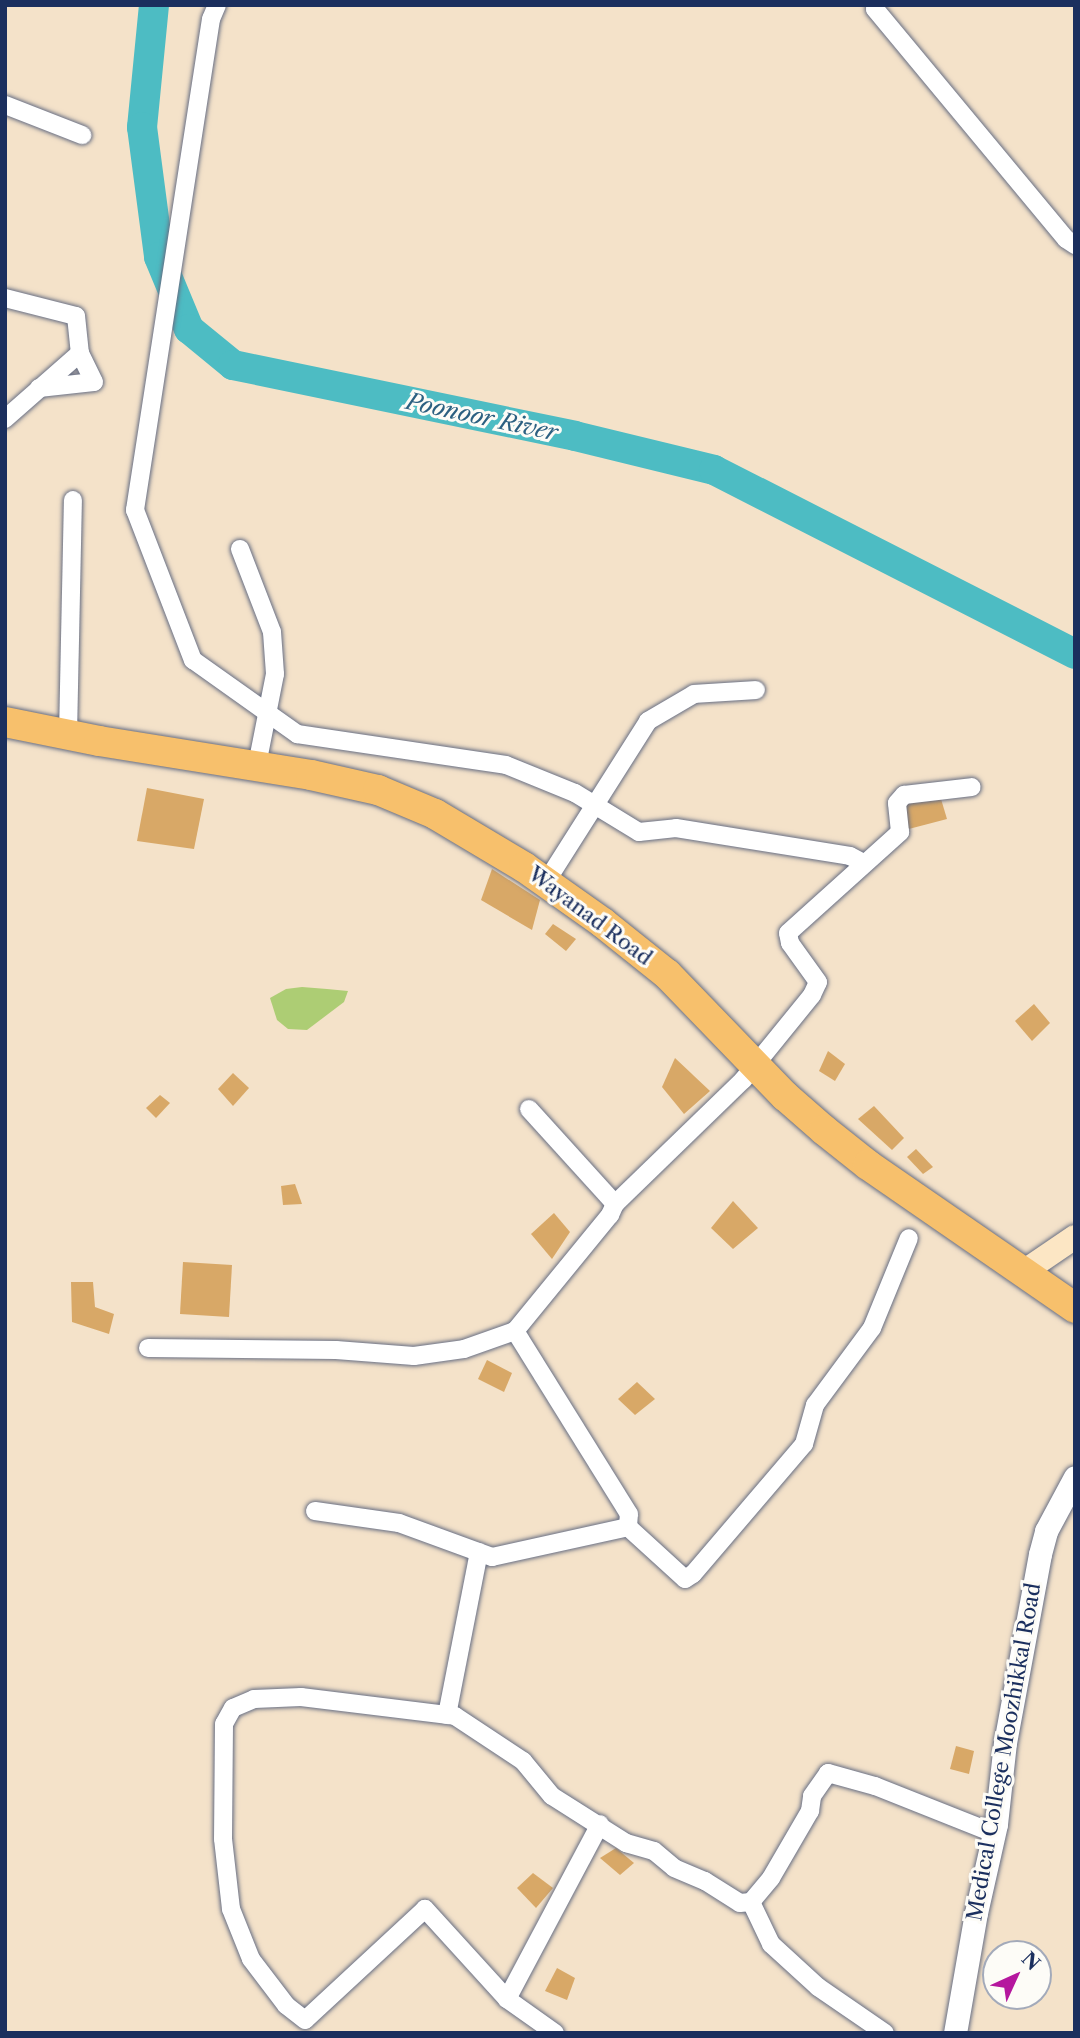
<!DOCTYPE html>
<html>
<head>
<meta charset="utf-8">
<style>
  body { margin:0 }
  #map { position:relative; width:1080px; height:2038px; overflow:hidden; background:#f4e2c9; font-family:"Libre Caslon Text",serif }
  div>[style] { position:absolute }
  .green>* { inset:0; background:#adcd74 }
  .river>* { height:30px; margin:-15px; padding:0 15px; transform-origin:15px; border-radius:15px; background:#4dbcc3 }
  .building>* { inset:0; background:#d8a867 }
  .roads { filter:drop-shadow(0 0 2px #676e83) drop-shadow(0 0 2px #676e83) }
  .minor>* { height:18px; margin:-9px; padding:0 9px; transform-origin:9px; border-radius:9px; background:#fff }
  .tertiary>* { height:23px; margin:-11.5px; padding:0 11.5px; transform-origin:11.5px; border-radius:11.5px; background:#fff }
  .secondary>* { height:24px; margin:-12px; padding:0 12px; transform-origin:12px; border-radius:12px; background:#fce6c4 }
  .trunk>* { height:30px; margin:-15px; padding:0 15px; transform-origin:15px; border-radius:15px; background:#f7c06c }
  span { translate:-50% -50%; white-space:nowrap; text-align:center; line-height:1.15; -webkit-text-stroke:6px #fdfcf7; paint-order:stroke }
  .street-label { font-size:21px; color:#1b2f5e }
  .water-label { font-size:23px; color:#2c6081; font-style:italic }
  .frame { position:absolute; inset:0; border:7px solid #1b2f5e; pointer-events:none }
  .north { position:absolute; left:982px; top:1940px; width:70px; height:70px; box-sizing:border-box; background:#fdfcf7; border:2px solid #a3aaba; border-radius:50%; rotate:45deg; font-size:19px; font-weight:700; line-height:28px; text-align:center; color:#1b2f5e }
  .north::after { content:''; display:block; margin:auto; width:24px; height:32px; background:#b5179e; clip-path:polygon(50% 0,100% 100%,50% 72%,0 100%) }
</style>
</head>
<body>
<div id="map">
  <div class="green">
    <div style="clip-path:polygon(302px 987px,327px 989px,348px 991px,344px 1002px,307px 1030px,288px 1029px,277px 1020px,270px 998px,286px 989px)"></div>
  </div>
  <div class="river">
    <div style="left:154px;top:5px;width:123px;rotate:95.6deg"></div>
    <div style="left:142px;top:127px;width:131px;rotate:82.5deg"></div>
    <div style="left:159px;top:257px;width:78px;rotate:67.4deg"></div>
    <div style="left:189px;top:329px;width:57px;rotate:39.3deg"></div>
    <div style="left:233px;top:365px;width:349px;rotate:11.7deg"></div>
    <div style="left:575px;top:436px;width:143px;rotate:13.7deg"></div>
    <div style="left:714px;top:470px;width:405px;rotate:27deg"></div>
  </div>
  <div class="building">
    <div style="clip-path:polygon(147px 788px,204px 799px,194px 849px,137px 841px)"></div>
    <div style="clip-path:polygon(938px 789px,947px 819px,905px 830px,896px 806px)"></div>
    <div style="clip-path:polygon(492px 869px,540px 900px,532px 930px,481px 900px)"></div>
    <div style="clip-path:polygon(553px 924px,576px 939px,566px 951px,545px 934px)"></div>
    <div style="clip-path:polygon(1034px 1004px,1050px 1023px,1032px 1041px,1015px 1021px)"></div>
    <div style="clip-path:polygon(828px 1051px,845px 1064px,835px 1081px,819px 1071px)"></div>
    <div style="clip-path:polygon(675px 1058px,710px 1091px,684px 1114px,662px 1087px)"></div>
    <div style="clip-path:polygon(233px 1073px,249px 1088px,233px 1106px,218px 1089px)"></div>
    <div style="clip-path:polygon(160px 1095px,170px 1103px,156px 1118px,146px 1108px)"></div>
    <div style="clip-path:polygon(874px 1106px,904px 1138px,892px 1150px,858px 1119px)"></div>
    <div style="clip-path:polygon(916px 1149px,933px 1167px,923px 1174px,907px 1157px)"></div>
    <div style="clip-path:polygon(295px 1184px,302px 1204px,283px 1205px,281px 1186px)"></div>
    <div style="clip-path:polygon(733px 1201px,758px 1228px,733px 1249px,711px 1228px)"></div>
    <div style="clip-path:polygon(554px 1213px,570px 1232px,552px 1259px,531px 1234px)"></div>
    <div style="clip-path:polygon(183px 1262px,232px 1265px,229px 1317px,180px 1314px)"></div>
    <div style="clip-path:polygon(71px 1282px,93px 1282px,95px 1307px,114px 1314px,109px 1334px,72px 1322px)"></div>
    <div style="clip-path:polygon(487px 1360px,512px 1373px,504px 1392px,478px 1379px)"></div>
    <div style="clip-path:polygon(637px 1382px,655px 1399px,635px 1415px,618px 1399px)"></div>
    <div style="clip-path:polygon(956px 1746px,974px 1751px,969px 1774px,950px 1769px)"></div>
    <div style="clip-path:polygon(616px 1848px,634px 1863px,620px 1875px,600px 1858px)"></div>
    <div style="clip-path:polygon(533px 1873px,553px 1888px,536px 1908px,517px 1888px)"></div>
    <div style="clip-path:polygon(557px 1968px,575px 1978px,567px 2000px,545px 1991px)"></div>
  </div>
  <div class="roads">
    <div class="minor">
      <div style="left:217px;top:5px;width:15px;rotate:113deg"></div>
      <div style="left:211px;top:19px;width:497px;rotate:98.8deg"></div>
      <div style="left:135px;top:510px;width:161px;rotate:68.9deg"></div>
      <div style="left:193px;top:660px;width:128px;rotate:35.4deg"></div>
      <div style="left:297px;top:734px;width:211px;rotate:8.4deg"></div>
      <div style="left:506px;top:765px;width:74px;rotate:22.1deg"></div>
      <div style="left:575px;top:793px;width:75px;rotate:31.4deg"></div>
      <div style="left:639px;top:832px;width:37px;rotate:-6deg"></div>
      <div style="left:676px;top:828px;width:176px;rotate:9.1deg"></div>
      <div style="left:850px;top:856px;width:15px;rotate:28deg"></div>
      <div style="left:876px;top:5px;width:4px;rotate:104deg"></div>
      <div style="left:875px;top:9px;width:299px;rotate:50.3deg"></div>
      <div style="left:1066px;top:239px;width:11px;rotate:34deg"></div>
      <div style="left:5px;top:105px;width:83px;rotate:21.3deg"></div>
      <div style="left:5px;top:298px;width:73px;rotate:14.2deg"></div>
      <div style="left:76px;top:316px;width:37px;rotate:84deg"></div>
      <div style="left:80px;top:353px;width:100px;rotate:138.7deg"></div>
      <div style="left:39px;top:388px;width:55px;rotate:-6.2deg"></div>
      <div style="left:94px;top:382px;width:32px;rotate:-116deg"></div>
      <div style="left:240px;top:549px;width:89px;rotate:68.9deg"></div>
      <div style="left:272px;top:632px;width:42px;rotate:85.9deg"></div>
      <div style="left:275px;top:674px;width:93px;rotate:101.2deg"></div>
      <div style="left:68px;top:735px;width:235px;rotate:-88.8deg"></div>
      <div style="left:546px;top:882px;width:191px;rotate:-57.6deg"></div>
      <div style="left:648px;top:721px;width:53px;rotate:-30.4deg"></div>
      <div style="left:694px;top:694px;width:62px;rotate:-3.7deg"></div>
      <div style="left:529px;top:1109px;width:128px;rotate:47.8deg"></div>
      <div style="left:148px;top:1348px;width:188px;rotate:0.6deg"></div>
      <div style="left:336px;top:1350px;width:78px;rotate:4.4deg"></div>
      <div style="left:414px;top:1356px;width:50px;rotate:-8deg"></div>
      <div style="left:464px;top:1349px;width:54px;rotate:-19.4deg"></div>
      <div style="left:515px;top:1331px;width:150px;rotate:-50.7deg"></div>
      <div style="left:610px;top:1215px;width:12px;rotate:-66deg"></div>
      <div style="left:615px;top:1204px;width:178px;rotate:-44.1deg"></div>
      <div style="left:743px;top:1080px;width:109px;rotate:-50.9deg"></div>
      <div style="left:812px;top:995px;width:14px;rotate:-65deg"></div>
      <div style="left:818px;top:982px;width:48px;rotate:-125.7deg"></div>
      <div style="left:790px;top:943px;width:10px;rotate:-101deg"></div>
      <div style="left:788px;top:933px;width:151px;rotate:-42deg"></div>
      <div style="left:900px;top:832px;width:29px;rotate:-96deg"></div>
      <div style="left:897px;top:803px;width:11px;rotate:-49deg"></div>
      <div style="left:904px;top:795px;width:68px;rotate:-6.7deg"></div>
      <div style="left:315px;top:1511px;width:85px;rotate:8.1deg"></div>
      <div style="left:399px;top:1523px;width:99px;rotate:20.1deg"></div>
      <div style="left:492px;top:1557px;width:139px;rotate:-12.4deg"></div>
      <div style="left:628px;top:1527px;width:13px;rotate:-86deg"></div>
      <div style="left:629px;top:1514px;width:216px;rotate:-121.9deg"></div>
      <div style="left:628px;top:1527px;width:77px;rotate:42.4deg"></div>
      <div style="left:685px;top:1579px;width:9px;rotate:-32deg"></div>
      <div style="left:693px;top:1574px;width:171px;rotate:-49.5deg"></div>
      <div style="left:804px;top:1444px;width:41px;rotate:-74.2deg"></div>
      <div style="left:815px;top:1405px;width:96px;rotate:-53.5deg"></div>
      <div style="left:872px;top:1328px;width:97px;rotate:-67.7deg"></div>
      <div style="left:447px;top:1715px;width:166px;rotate:-78.9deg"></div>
      <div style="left:751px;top:1902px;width:47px;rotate:64.5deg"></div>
      <div style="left:771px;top:1944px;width:64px;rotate:42.5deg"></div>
      <div style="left:818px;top:1987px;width:81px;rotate:34.5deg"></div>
      <div style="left:507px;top:1999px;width:122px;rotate:-132.3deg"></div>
      <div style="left:425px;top:1909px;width:163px;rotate:137.2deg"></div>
      <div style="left:305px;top:2020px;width:24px;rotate:-142deg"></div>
      <div style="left:286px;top:2005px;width:58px;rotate:-127.3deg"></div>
      <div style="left:251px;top:1959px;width:54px;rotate:-111.8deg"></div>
      <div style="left:231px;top:1909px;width:70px;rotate:-96.5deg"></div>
      <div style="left:223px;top:1839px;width:115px;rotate:-89.5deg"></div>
      <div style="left:224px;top:1724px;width:18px;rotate:-61deg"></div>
      <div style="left:233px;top:1708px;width:23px;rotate:-23deg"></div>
      <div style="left:254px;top:1699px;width:47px;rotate:-2.4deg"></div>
      <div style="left:301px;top:1697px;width:155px;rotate:7deg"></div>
      <div style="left:455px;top:1716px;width:82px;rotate:33.5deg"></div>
      <div style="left:523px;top:1761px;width:45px;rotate:50.4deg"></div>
      <div style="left:552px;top:1796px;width:88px;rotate:32.4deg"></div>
      <div style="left:626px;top:1843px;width:29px;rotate:16deg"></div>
      <div style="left:654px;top:1851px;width:26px;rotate:40deg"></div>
      <div style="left:674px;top:1868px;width:34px;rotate:23deg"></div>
      <div style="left:705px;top:1881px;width:41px;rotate:32.2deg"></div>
      <div style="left:740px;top:1903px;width:11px;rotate:-5deg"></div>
      <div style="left:751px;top:1902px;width:31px;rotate:-50deg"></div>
      <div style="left:771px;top:1878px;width:78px;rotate:-59.8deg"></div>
      <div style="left:810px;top:1811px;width:15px;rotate:-82deg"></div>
      <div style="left:812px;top:1796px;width:28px;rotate:-55deg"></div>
      <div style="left:828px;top:1773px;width:49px;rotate:15.5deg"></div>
      <div style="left:875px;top:1786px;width:127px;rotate:21.7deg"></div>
      <div style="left:555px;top:2033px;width:59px;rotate:-144.7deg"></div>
      <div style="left:507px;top:1999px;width:198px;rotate:-62deg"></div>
    </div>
    <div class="tertiary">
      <div style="left:955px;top:2033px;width:122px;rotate:-80.1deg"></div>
      <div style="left:976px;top:1913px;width:91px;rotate:-77.3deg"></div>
      <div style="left:996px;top:1824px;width:81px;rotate:-83.7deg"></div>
      <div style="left:1005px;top:1743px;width:192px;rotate:-79.5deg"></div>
      <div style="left:1040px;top:1554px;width:24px;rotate:-75deg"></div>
      <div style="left:1046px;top:1531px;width:61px;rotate:-61.8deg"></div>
    </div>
    <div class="secondary">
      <div style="left:1022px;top:1273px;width:64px;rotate:-34.2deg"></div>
    </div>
    <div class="trunk">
      <div style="left:5px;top:722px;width:96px;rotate:11.4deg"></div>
      <div style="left:99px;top:741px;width:215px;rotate:9.1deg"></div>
      <div style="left:311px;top:775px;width:69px;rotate:12.6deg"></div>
      <div style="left:378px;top:790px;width:62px;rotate:22.8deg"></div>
      <div style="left:435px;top:814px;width:104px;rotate:30.8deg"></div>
      <div style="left:524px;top:867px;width:97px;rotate:35.3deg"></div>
      <div style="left:603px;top:923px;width:82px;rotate:38.6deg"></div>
      <div style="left:667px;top:974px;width:170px;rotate:46deg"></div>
      <div style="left:785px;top:1096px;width:52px;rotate:41.1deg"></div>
      <div style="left:824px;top:1130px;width:56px;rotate:38.5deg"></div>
      <div style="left:868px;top:1165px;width:252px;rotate:34.6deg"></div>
    </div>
  </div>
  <div class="street-label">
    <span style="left:590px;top:916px;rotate:37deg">Wayanad Road</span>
    <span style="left:1004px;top:1752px;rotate:-80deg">Medical College Moozhikkal Road</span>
  </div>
  <div class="water-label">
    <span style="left:482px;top:417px;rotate:12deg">Poonoor River</span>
  </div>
  <div class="frame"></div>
  <div class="north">N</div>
</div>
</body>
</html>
